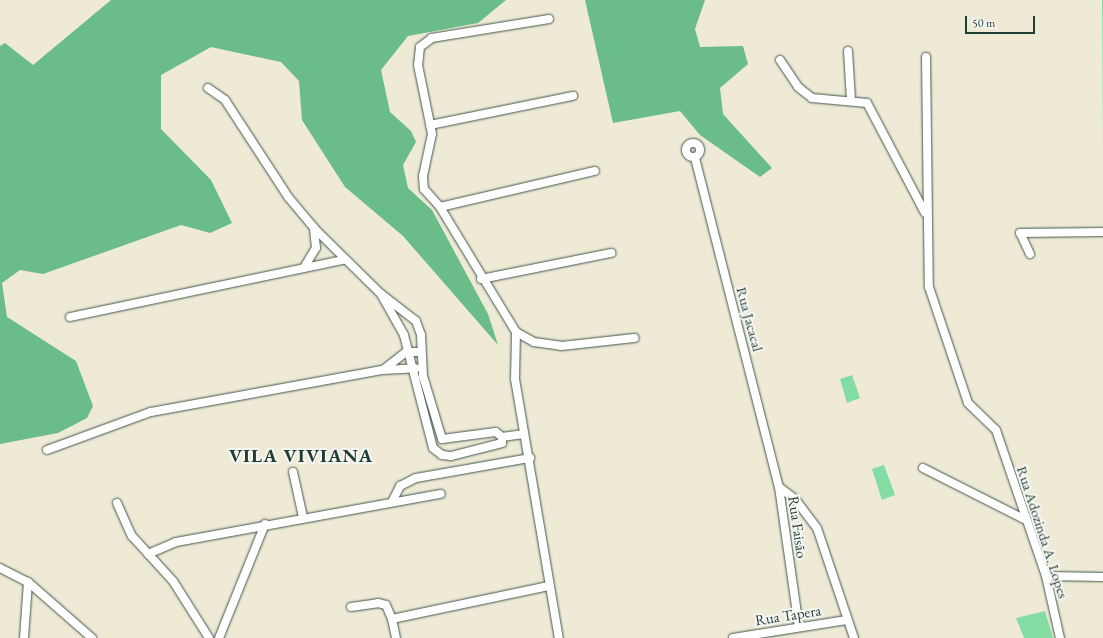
<!DOCTYPE html>
<html>
<head>
<meta charset="utf-8">
<style>
  body { margin:0 }
  #map { position:relative; width:1103px; height:638px; overflow:hidden; background:#eeead5; font-family:"EB Garamond",serif }
  div>[style] { position:absolute }
  .green>* { inset:0; background:#83dda3 }
  .forest>* { inset:0; background:#6abc89 }
  .roads { filter:drop-shadow(0 0 1px #3e574c) drop-shadow(0 0 1px #3e574c) }
  .minor>* { height:8px; margin:-4px; padding:0 4px; transform-origin:4px; border-radius:4px; background:#fff }
  .minor>.ring { margin:-4px; padding:0; box-sizing:content-box; background:none; border:8px solid #fff; border-radius:50% }
  span { translate:-50% -50%; white-space:nowrap; text-align:center; line-height:1.15; -webkit-text-stroke:4px #f6f6f2; paint-order:stroke }
  .street-label { font-size:15px; color:#1f3d34 }
  .district-label { font-size:19px; color:#1f3d34; font-weight:700; letter-spacing:1px }
  .scale { position:absolute; left:965px; top:16px; width:70px; height:18px; box-sizing:border-box; border:2px solid #1f3d34; border-top:0; padding-left:5px; font-size:12px; line-height:14px; white-space:nowrap; color:#1f3d34; -webkit-text-stroke:3px #f6f6f2; paint-order:stroke }
</style>
</head>
<body>
<div id="map">
  <div class="green">
    <div style="clip-path:polygon(1102px 0,1103px 0,1102px 152px)"></div>
    <div style="clip-path:polygon(852px 375px,860px 398px,847px 403px,840px 379px)"></div>
    <div style="clip-path:polygon(884px 465px,895px 495px,882px 500px,872px 469px)"></div>
    <div style="clip-path:polygon(1045px 611px,1053px 638px,1024px 638px,1016px 618px)"></div>
  </div>
  <div class="forest">
    <div style="clip-path:polygon(111px 0,506px 0,478px 23px,408px 36px,381px 70px,390px 112px,411px 131px,416px 142px,403px 165px,408px 188px,432px 210px,488px 314px,498px 345px,403px 236px,345px 187px,302px 120px,299px 81px,281px 62px,211px 47px,161px 75px,161px 129px,211px 180px,232px 223px,210px 233px,181px 225px,43px 274px,20px 270px,2px 283px,7px 317px,76px 361px,93px 406px,87px 418px,58px 433px,0 444px,0 46px,5px 43px,33px 65px)"></div>
    <div style="clip-path:polygon(585px 0,705px 0,695px 29px,700px 47px,743px 46px,748px 64px,720px 88px,723px 114px,772px 168px,760px 177px,700px 135px,680px 111px,613px 123px)"></div>
  </div>
  <div class="roads">
    <div class="minor">
      <div style="left:549px;top:19px;width:119px;rotate:170.8deg"></div>
      <div style="left:432px;top:38px;width:15px;rotate:143deg"></div>
      <div style="left:420px;top:47px;width:18px;rotate:96deg"></div>
      <div style="left:418px;top:65px;width:70px;rotate:78.5deg"></div>
      <div style="left:432px;top:134px;width:43px;rotate:102.1deg"></div>
      <div style="left:423px;top:176px;width:13px;rotate:86deg"></div>
      <div style="left:424px;top:189px;width:24px;rotate:48deg"></div>
      <div style="left:440px;top:207px;width:146px;rotate:58.7deg"></div>
      <div style="left:516px;top:332px;width:21px;rotate:29deg"></div>
      <div style="left:534px;top:342px;width:27px;rotate:8deg"></div>
      <div style="left:561px;top:346px;width:74px;rotate:-6.2deg"></div>
      <div style="left:848px;top:51px;width:49px;rotate:86.5deg"></div>
      <div style="left:926px;top:57px;width:230px;rotate:89.3deg"></div>
      <div style="left:929px;top:287px;width:122px;rotate:71.4deg"></div>
      <div style="left:968px;top:403px;width:39px;rotate:44deg"></div>
      <div style="left:996px;top:430px;width:154px;rotate:71.1deg"></div>
      <div style="left:1046px;top:576px;width:64px;rotate:77.3deg"></div>
      <div style="left:780px;top:60px;width:32px;rotate:56deg"></div>
      <div style="left:798px;top:87px;width:18px;rotate:38deg"></div>
      <div style="left:812px;top:98px;width:55px;rotate:5.2deg"></div>
      <div style="left:867px;top:103px;width:124px;rotate:62.2deg"></div>
      <div style="left:208px;top:88px;width:21px;rotate:35deg"></div>
      <div style="left:225px;top:100px;width:117px;rotate:56.9deg"></div>
      <div style="left:289px;top:198px;width:39px;rotate:50deg"></div>
      <div style="left:314px;top:228px;width:94px;rotate:44.6deg"></div>
      <div style="left:381px;top:294px;width:44px;rotate:37.6deg"></div>
      <div style="left:416px;top:321px;width:15px;rotate:70deg"></div>
      <div style="left:421px;top:335px;width:41px;rotate:87.2deg"></div>
      <div style="left:423px;top:376px;width:66px;rotate:73.2deg"></div>
      <div style="left:442px;top:439px;width:54px;rotate:-7.4deg"></div>
      <div style="left:496px;top:432px;width:8px;rotate:40deg"></div>
      <div style="left:502px;top:437px;width:6px;rotate:90deg"></div>
      <div style="left:502px;top:443px;width:53px;rotate:165.7deg"></div>
      <div style="left:451px;top:456px;width:9px;rotate:-174deg"></div>
      <div style="left:442px;top:455px;width:11px;rotate:-142deg"></div>
      <div style="left:433px;top:448px;width:117px;rotate:-104.4deg"></div>
      <div style="left:404px;top:335px;width:47px;rotate:-119.3deg"></div>
      <div style="left:430px;top:125px;width:146px;rotate:-11.5deg"></div>
      <div class="ring" style="left:686px;top:143px;width:6px;height:6px"></div>
      <div style="left:695px;top:158px;width:340px;rotate:75.7deg"></div>
      <div style="left:779px;top:487px;width:141px;rotate:81.9deg"></div>
      <div style="left:440px;top:207px;width:159px;rotate:-13.1deg"></div>
      <div style="left:1030px;top:254px;width:23px;rotate:-115deg"></div>
      <div style="left:1020px;top:233px;width:83px;rotate:-0.7deg"></div>
      <div style="left:305px;top:266px;width:21px;rotate:-59deg"></div>
      <div style="left:316px;top:248px;width:20px;rotate:-96deg"></div>
      <div style="left:481px;top:279px;width:133px;rotate:-11.3deg"></div>
      <div style="left:70px;top:317px;width:280px;rotate:-11.8deg"></div>
      <div style="left:516px;top:332px;width:47px;rotate:91.2deg"></div>
      <div style="left:515px;top:379px;width:263px;rotate:80.4deg"></div>
      <div style="left:383px;top:370px;width:29px;rotate:-38deg"></div>
      <div style="left:406px;top:352px;width:15px"></div>
      <div style="left:502px;top:437px;width:22px;rotate:-8deg"></div>
      <div style="left:47px;top:450px;width:111px;rotate:-20.1deg"></div>
      <div style="left:151px;top:412px;width:236px;rotate:-10.3deg"></div>
      <div style="left:383px;top:370px;width:33px;rotate:-3deg"></div>
      <div style="left:923px;top:468px;width:113px;rotate:26.8deg"></div>
      <div style="left:293px;top:472px;width:46px;rotate:77.5deg"></div>
      <div style="left:779px;top:487px;width:20px;rotate:37deg"></div>
      <div style="left:795px;top:499px;width:36px;rotate:53deg"></div>
      <div style="left:817px;top:528px;width:116px;rotate:71.4deg"></div>
      <div style="left:393px;top:500px;width:16px;rotate:-63deg"></div>
      <div style="left:400px;top:486px;width:18px;rotate:-27deg"></div>
      <div style="left:416px;top:478px;width:116px;rotate:-10deg"></div>
      <div style="left:117px;top:503px;width:36px;rotate:66deg"></div>
      <div style="left:132px;top:536px;width:61px;rotate:47.7deg"></div>
      <div style="left:173px;top:581px;width:67px;rotate:57.7deg"></div>
      <div style="left:148px;top:554px;width:30px;rotate:-23deg"></div>
      <div style="left:176px;top:542px;width:269px;rotate:-10.3deg"></div>
      <div style="left:0;top:568px;width:31px;rotate:27deg"></div>
      <div style="left:28px;top:582px;width:85px;rotate:41.2deg"></div>
      <div style="left:1046px;top:576px;width:57px;rotate:1deg"></div>
      <div style="left:351px;top:607px;width:27px;rotate:-8deg"></div>
      <div style="left:378px;top:603px;width:8px;rotate:14deg"></div>
      <div style="left:386px;top:605px;width:15px;rotate:67deg"></div>
      <div style="left:24px;top:638px;width:56px;rotate:-85.9deg"></div>
      <div style="left:219px;top:638px;width:123px;rotate:-68deg"></div>
      <div style="left:396px;top:638px;width:19px;rotate:-102deg"></div>
      <div style="left:392px;top:619px;width:160px;rotate:-11.9deg"></div>
      <div style="left:733px;top:638px;width:115px;rotate:-9deg"></div>
    </div>
  </div>
  <div class="street-label">
    <span style="left:750px;top:319px;rotate:75deg">Rua Jacacal</span>
    <span style="left:798px;top:527px;rotate:82deg">Rua Faisão</span>
    <span style="left:1043px;top:532px;rotate:72deg">Rua Adozinda A. Lopes</span>
    <span style="left:788px;top:615px;rotate:-9deg">Rua Tapera</span>
  </div>
  <div class="district-label">
    <span style="left:301px;top:456px">VILA VIVIANA</span>
  </div>
  <div class="scale">50 m</div>
</div>
</body>
</html>
